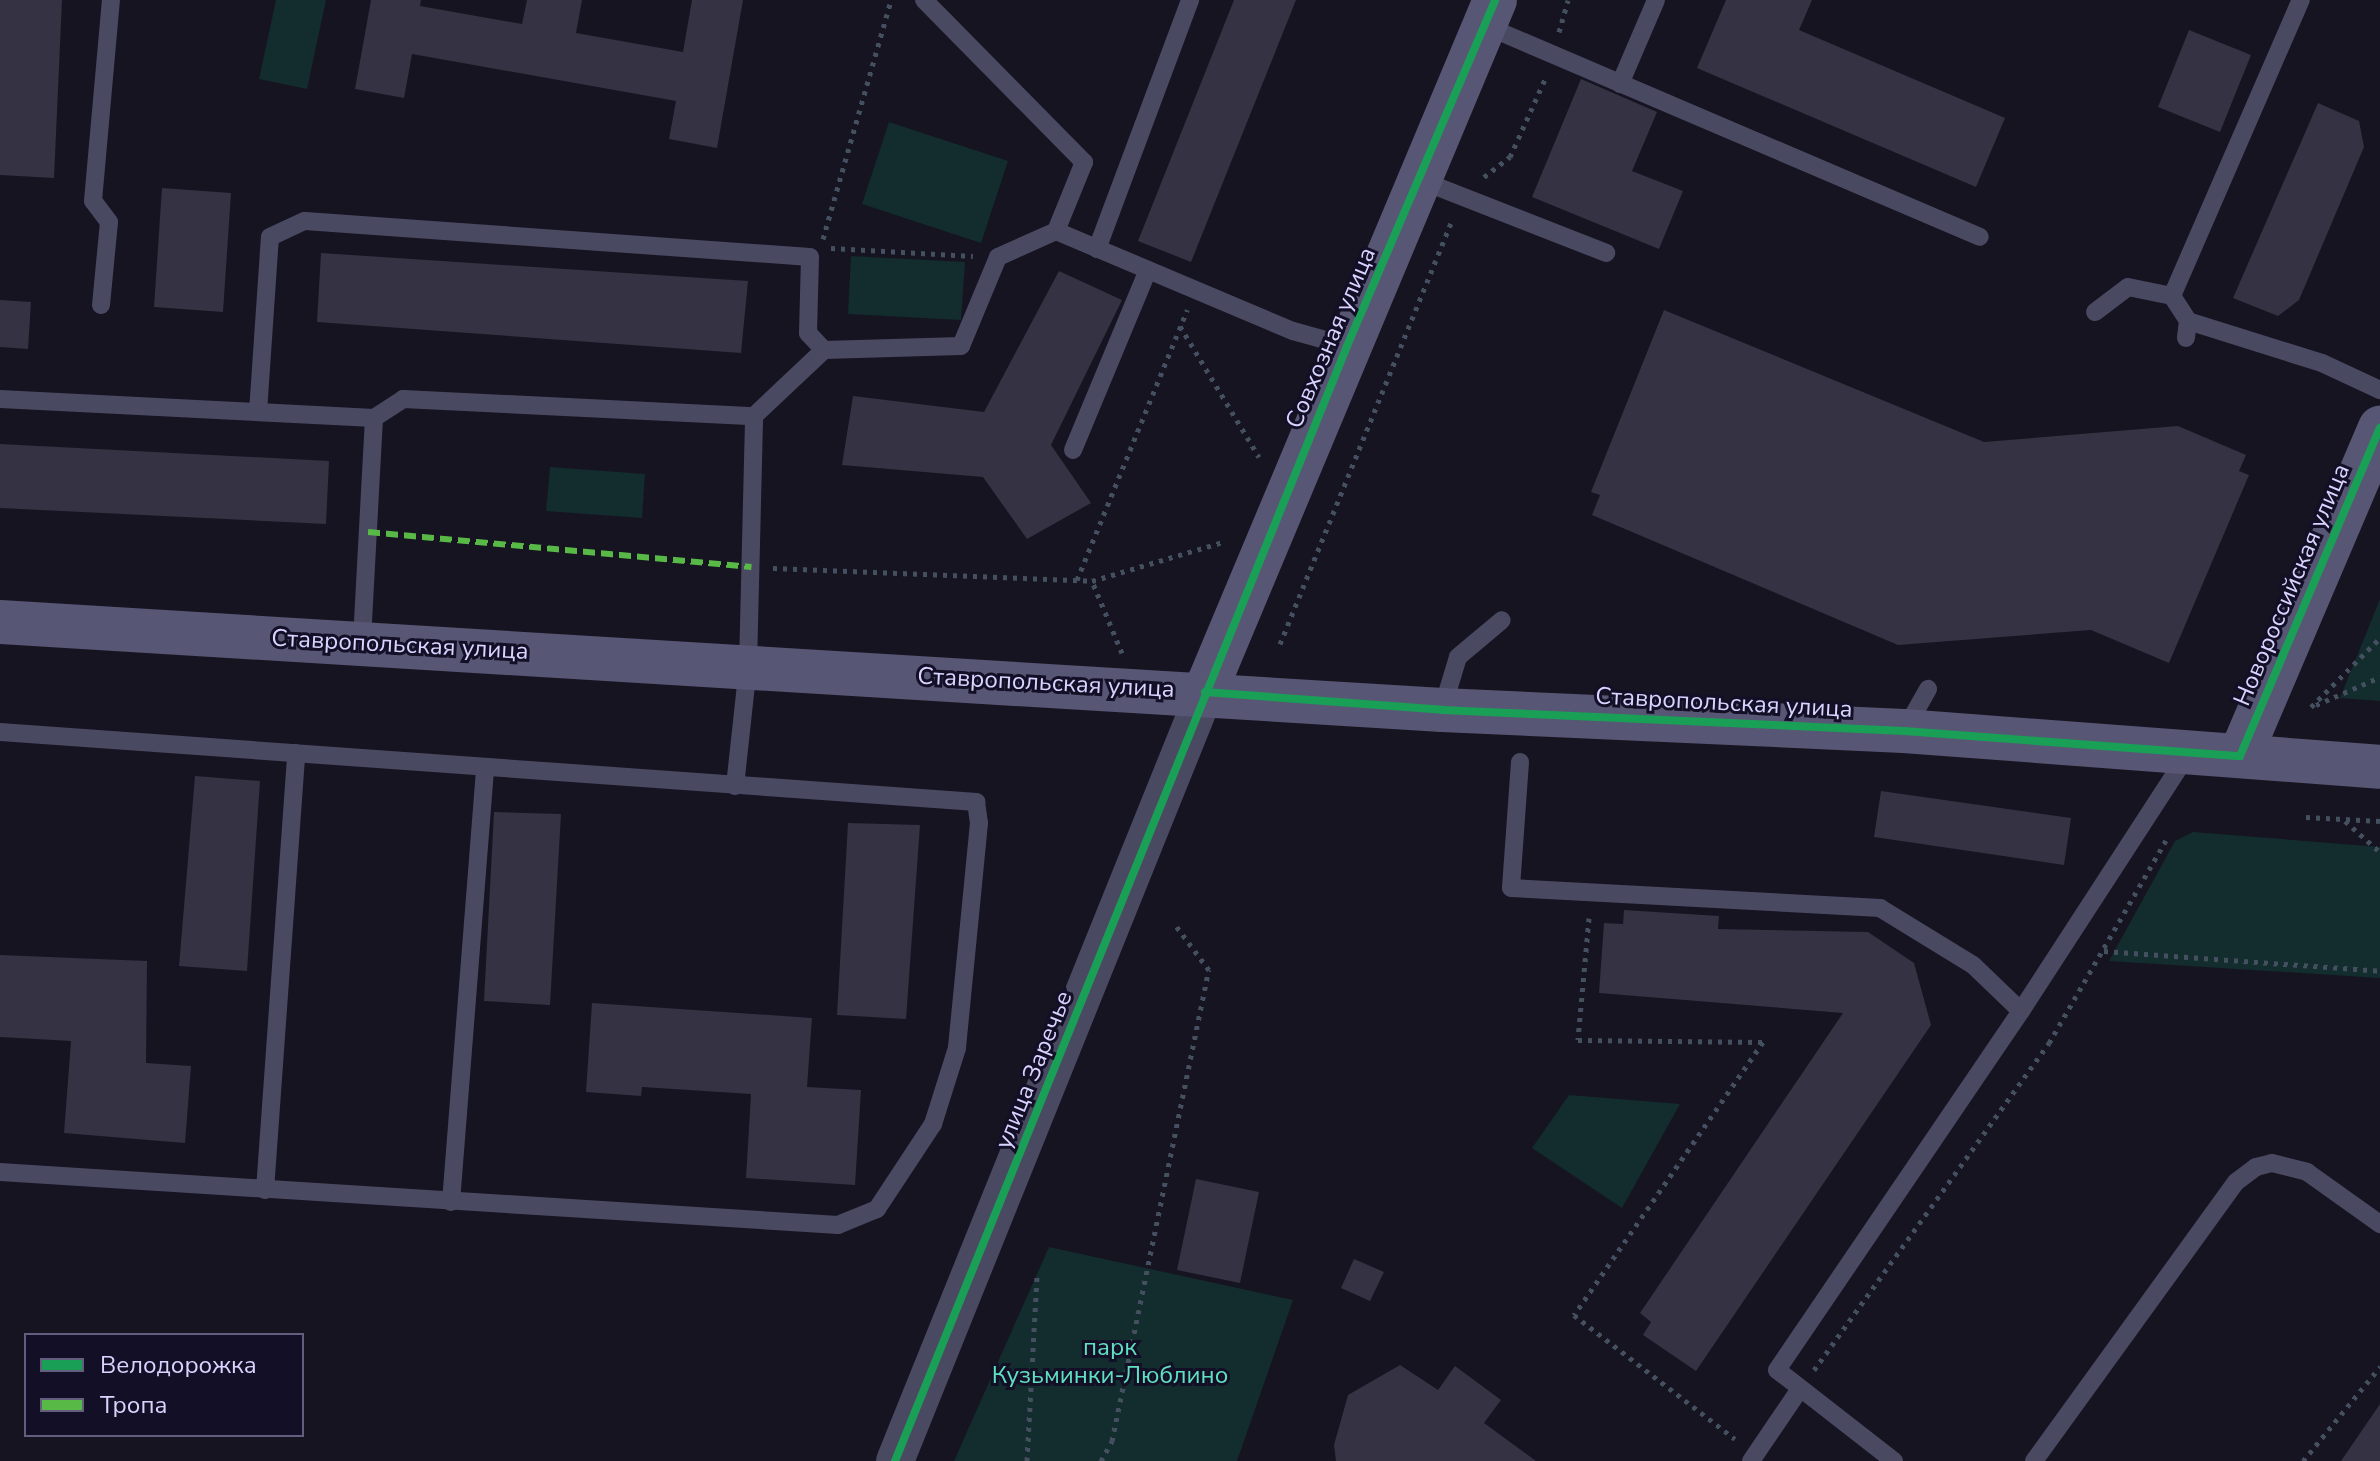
<!DOCTYPE html>
<html>
<head>
<meta charset="utf-8">
<style>
  body { margin:0 }
  #map { position:relative; width:2380px; height:1461px; overflow:hidden; background:#161421; font-family:"Nunito Sans",sans-serif }
  div>[style] { position:absolute }
  .green>* { inset:0; background:#132c2d }
  .building>* { inset:0; background:#343243 }
  .path>* { height:5px; margin-top:-2.5px; transform-origin:0; background:repeating-linear-gradient(90deg,#44505f 0 4px,transparent 0 10px) }
  .lane>* { height:18px; margin:-9px; padding:0 9px; transform-origin:9px; border-radius:9px; background:#4a4962 }
  .street>* { height:38px; margin:-19px; padding:0 19px; transform-origin:19px; border-radius:19px; background:#4a4962 }
  .secondary>* { height:44px; margin:-22px; padding:0 22px; transform-origin:22px; border-radius:22px; background:#575674 }
  .quiet>* { height:6px; margin-top:-3px; transform-origin:0; background:repeating-linear-gradient(90deg,#58b947 0 12px,transparent 0 18px) }
  .cycleway>* { height:8px; margin:-4px; padding:0 4px; transform-origin:4px; border-radius:4px; background:#1a9f57 }
  span { translate:-50% -50%; white-space:nowrap; text-align:center; line-height:1.15; -webkit-text-stroke:6px #130f26; paint-order:stroke }
  .street-label { font-size:24px; color:#d9d4ff }
  .park-label { font-size:24px; color:#5fe0c0 }
  .legend { position:absolute; left:24px; top:1333px; width:280px; height:104px; box-sizing:border-box; background:#130f26; border:2px solid #625e7d; margin:0; padding:10px 14px; list-style:none; font-size:24px; color:#d9d4ff }
  .legend li { display:flex; align-items:center; gap:16px; height:40px }
  .legend b { width:40px; border:2px solid #625e7d }
</style>
</head>
<body>
<div id="map">
  <div class="green">
    <div style="clip-path:polygon(276px 0,326px 0,307px 89px,259px 79px)"></div>
    <div style="clip-path:polygon(889px 122px,1008px 161px,981px 243px,862px 204px)"></div>
    <div style="clip-path:polygon(851px 256px,965px 262px,961px 320px,848px 314px)"></div>
    <div style="clip-path:polygon(550px 467px,645px 474px,642px 518px,546px 511px)"></div>
    <div style="clip-path:polygon(2380px 599px,2380px 701px,2340px 698px)"></div>
    <div style="clip-path:polygon(2193px 832px,2380px 847px,2380px 978px,2109px 961px,2175px 841px)"></div>
    <div style="clip-path:polygon(1569px 1095px,1680px 1104px,1622px 1208px,1532px 1148px)"></div>
    <div style="clip-path:polygon(1049px 1247px,1293px 1300px,1237px 1461px,954px 1461px)"></div>
  </div>
  <div class="building">
    <div style="clip-path:polygon(0 0,62px 0,54px 178px,0 175px)"></div>
    <div style="clip-path:polygon(371px 0,421px 0,420px 6px,522px 24px,527px 0,582px 0,576px 33px,683px 52px,692px 0,743px 0,717px 148px,669px 139px,676px 101px,412px 54px,404px 98px,355px 89px)"></div>
    <div style="clip-path:polygon(1234px 0,1296px 0,1191px 262px,1138px 241px)"></div>
    <div style="clip-path:polygon(1726px 0,1812px 0,1799px 30px,2005px 118px,1976px 187px,1697px 68px)"></div>
    <div style="clip-path:polygon(2189px 30px,2251px 55px,2220px 132px,2158px 107px)"></div>
    <div style="clip-path:polygon(1581px 79px,1657px 112px,1632px 171px,1683px 191px,1659px 249px,1532px 197px)"></div>
    <div style="clip-path:polygon(2318px 103px,2359px 121px,2364px 147px,2299px 300px,2278px 316px,2233px 298px)"></div>
    <div style="clip-path:polygon(162px 188px,231px 193px,223px 312px,154px 307px)"></div>
    <div style="clip-path:polygon(321px 253px,748px 281px,741px 353px,317px 322px)"></div>
    <div style="clip-path:polygon(1059px 271px,1122px 300px,1051px 445px,1091px 503px,1027px 539px,983px 477px,842px 465px,853px 396px,984px 412px)"></div>
    <div style="clip-path:polygon(0 300px,31px 302px,28px 349px,0 347px)"></div>
    <div style="clip-path:polygon(1664px 310px,1984px 442px,2178px 426px,2246px 455px,2239px 471px,2249px 475px,2169px 663px,2091px 630px,1898px 645px,1592px 515px,1600px 495px,1591px 492px)"></div>
    <div style="clip-path:polygon(0 444px,329px 461px,326px 524px,0 508px)"></div>
    <div style="clip-path:polygon(195px 776px,260px 781px,247px 971px,179px 966px)"></div>
    <div style="clip-path:polygon(1881px 791px,2071px 818px,2064px 865px,1874px 837px)"></div>
    <div style="clip-path:polygon(494px 812px,561px 814px,550px 1005px,484px 1001px)"></div>
    <div style="clip-path:polygon(848px 823px,920px 825px,906px 1019px,837px 1015px)"></div>
    <div style="clip-path:polygon(1624px 910px,1719px 916px,1718px 929px,1868px 932px,1914px 963px,1931px 1025px,1696px 1371px,1643px 1335px,1651px 1322px,1640px 1313px,1843px 1013px,1599px 993px,1604px 923px,1623px 924px)"></div>
    <div style="clip-path:polygon(0 955px,147px 961px,146px 1063px,191px 1066px,185px 1143px,64px 1133px,71px 1041px,0 1037px)"></div>
    <div style="clip-path:polygon(592px 1003px,812px 1018px,807px 1087px,861px 1090px,855px 1185px,746px 1178px,751px 1094px,642px 1087px,641px 1096px,586px 1092px)"></div>
    <div style="clip-path:polygon(1196px 1179px,1259px 1192px,1240px 1283px,1177px 1270px)"></div>
    <div style="clip-path:polygon(1354px 1259px,1384px 1272px,1370px 1301px,1341px 1288px)"></div>
    <div style="clip-path:polygon(1400px 1365px,1438px 1390px,1455px 1366px,1501px 1400px,1484px 1423px,1536px 1461px,1336px 1461px,1334px 1445px,1348px 1395px)"></div>
    <div style="clip-path:polygon(2380px 1404px,2380px 1461px,2341px 1461px)"></div>
  </div>
  <div class="path">
    <div style="left:1559px;top:32px;width:33px;rotate:-74deg"></div>
    <div style="left:1484px;top:177px;width:33px;rotate:-38deg"></div>
    <div style="left:1510px;top:157px;width:85px;rotate:-65.8deg"></div>
    <div style="left:823px;top:239px;width:248px;rotate:-74.1deg"></div>
    <div style="left:831px;top:248px;width:142px;rotate:3.2deg"></div>
    <div style="left:1180px;top:326px;width:153px;rotate:58.9deg"></div>
    <div style="left:773px;top:568px;width:319px;rotate:2.3deg"></div>
    <div style="left:1077px;top:580px;width:292px;rotate:-67.8deg"></div>
    <div style="left:1280px;top:644px;width:459px;rotate:-67.9deg"></div>
    <div style="left:1122px;top:653px;width:78px;rotate:-112.6deg"></div>
    <div style="left:1092px;top:581px;width:137px;rotate:-16.6deg"></div>
    <div style="left:2316px;top:705px;width:70px;rotate:-23.6deg"></div>
    <div style="left:2311px;top:707px;width:98px;rotate:-45deg"></div>
    <div style="left:2306px;top:817px;width:74px;rotate:3.1deg"></div>
    <div style="left:2345px;top:821px;width:47px;rotate:41.5deg"></div>
    <div style="left:1589px;top:918px;width:122px;rotate:95.2deg"></div>
    <div style="left:1578px;top:1040px;width:185px;rotate:0.6deg"></div>
    <div style="left:1763px;top:1042px;width:332px;rotate:124.7deg"></div>
    <div style="left:1574px;top:1315px;width:203px;rotate:37.6deg"></div>
    <div style="left:2104px;top:951px;width:277px;rotate:4.1deg"></div>
    <div style="left:1814px;top:1370px;width:403px;rotate:-54.3deg"></div>
    <div style="left:2049px;top:1043px;width:234px;rotate:-60deg"></div>
    <div style="left:1027px;top:1461px;width:186px;rotate:-86.9deg"></div>
    <div style="left:1101px;top:1461px;width:23px;rotate:-61deg"></div>
    <div style="left:1112px;top:1441px;width:481px;rotate:-78.4deg"></div>
    <div style="left:1209px;top:970px;width:59px;rotate:-126.7deg"></div>
    <div style="left:2303px;top:1461px;width:122px;rotate:-50.7deg"></div>
  </div>
  <div class="lane">
    <div style="left:924px;top:0;width:228px;rotate:45.4deg"></div>
    <div style="left:1084px;top:162px;width:74px;rotate:112.1deg"></div>
    <div style="left:1056px;top:231px;width:257px;rotate:22.9deg"></div>
    <div style="left:1293px;top:331px;width:56px;rotate:15.5deg"></div>
    <div style="left:1484px;top:25px;width:539px;rotate:23.14deg"></div>
    <div style="left:1620px;top:84px;width:91px;rotate:-66.8deg"></div>
    <div style="left:1420px;top:180px;width:200px;rotate:21.4deg"></div>
    <div style="left:1097px;top:249px;width:266px;rotate:-69.5deg"></div>
    <div style="left:2172px;top:296px;width:323px;rotate:-66.5deg"></div>
    <div style="left:101px;top:305px;width:83px;rotate:-84.5deg"></div>
    <div style="left:109px;top:222px;width:26px;rotate:-127deg"></div>
    <div style="left:93px;top:201px;width:202px;rotate:-84.9deg"></div>
    <div style="left:2095px;top:312px;width:41px;rotate:-37.1deg"></div>
    <div style="left:2128px;top:287px;width:45px;rotate:11.6deg"></div>
    <div style="left:2172px;top:296px;width:30px;rotate:57deg"></div>
    <div style="left:2188px;top:321px;width:17px;rotate:97deg"></div>
    <div style="left:2188px;top:321px;width:140px;rotate:17.4deg"></div>
    <div style="left:2322px;top:363px;width:64px;rotate:25deg"></div>
    <div style="left:0;top:399px;width:374px;rotate:2.9deg"></div>
    <div style="left:374px;top:418px;width:225px;rotate:93.1deg"></div>
    <div style="left:258px;top:412px;width:175px;rotate:-86.1deg"></div>
    <div style="left:270px;top:237px;width:38px;rotate:-25deg"></div>
    <div style="left:305px;top:221px;width:506px;rotate:4.08deg"></div>
    <div style="left:810px;top:257px;width:76px;rotate:91.5deg"></div>
    <div style="left:808px;top:333px;width:23px;rotate:47deg"></div>
    <div style="left:374px;top:418px;width:35px;rotate:-33deg"></div>
    <div style="left:403px;top:399px;width:351px;rotate:2.8deg"></div>
    <div style="left:1073px;top:450px;width:195px;rotate:-67.4deg"></div>
    <div style="left:1442px;top:710px;width:55px;rotate:-73.2deg"></div>
    <div style="left:1458px;top:657px;width:57px;rotate:-40.1deg"></div>
    <div style="left:1906px;top:728px;width:45px;rotate:-60.6deg"></div>
    <div style="left:0;top:732px;width:979px;rotate:4.1deg"></div>
    <div style="left:976px;top:802px;width:21px;rotate:82deg"></div>
    <div style="left:979px;top:823px;width:226px;rotate:95.6deg"></div>
    <div style="left:957px;top:1048px;width:80px;rotate:107.5deg"></div>
    <div style="left:933px;top:1124px;width:102px;rotate:123.4deg"></div>
    <div style="left:877px;top:1209px;width:42px;rotate:157.7deg"></div>
    <div style="left:838px;top:1225px;width:840px;rotate:-176.38deg"></div>
    <div style="left:1520px;top:762px;width:126px;rotate:94.1deg"></div>
    <div style="left:1511px;top:888px;width:370px;rotate:3.1deg"></div>
    <div style="left:1880px;top:908px;width:109px;rotate:31.5deg"></div>
    <div style="left:1973px;top:965px;width:66px;rotate:43.8deg"></div>
    <div style="left:735px;top:786px;width:121px;rotate:-83.8deg"></div>
    <div style="left:748px;top:666px;width:250px;rotate:-88.6deg"></div>
    <div style="left:754px;top:416px;width:96px;rotate:-43.3deg"></div>
    <div style="left:824px;top:350px;width:137px;rotate:-1.7deg"></div>
    <div style="left:961px;top:346px;width:96px;rotate:-67.4deg"></div>
    <div style="left:998px;top:257px;width:64px;rotate:-24.1deg"></div>
    <div style="left:265px;top:1190px;width:438px;rotate:-85.9deg"></div>
    <div style="left:451px;top:1202px;width:436px;rotate:-85.5deg"></div>
    <div style="left:1751px;top:1461px;width:87px;rotate:-55.8deg"></div>
    <div style="left:1894px;top:1461px;width:148px;rotate:-142.1deg"></div>
    <div style="left:1777px;top:1370px;width:434px;rotate:-55.8deg"></div>
    <div style="left:2021px;top:1011px;width:305px;rotate:-57deg"></div>
    <div style="left:2034px;top:1461px;width:344px;rotate:-54.1deg"></div>
    <div style="left:2236px;top:1182px;width:25px;rotate:-37deg"></div>
    <div style="left:2256px;top:1167px;width:16px;rotate:-14deg"></div>
    <div style="left:2272px;top:1163px;width:36px;rotate:14deg"></div>
    <div style="left:2307px;top:1172px;width:90px;rotate:35.5deg"></div>
  </div>
  <div class="street">
    <div style="left:895px;top:1461px;width:829px;rotate:-68.04deg"></div>
  </div>
  <div class="secondary">
    <div style="left:0;top:622px;width:1445px;rotate:3.49deg"></div>
    <div style="left:1442px;top:710px;width:462px;rotate:2.6deg"></div>
    <div style="left:1904px;top:731px;width:477px;rotate:4.3deg"></div>
    <div style="left:1205px;top:692px;width:750px;rotate:-67.26deg"></div>
    <div style="left:2240px;top:756px;width:357px;rotate:-66.9deg"></div>
  </div>
  <div class="quiet">
    <div style="left:368px;top:532px;width:385px;rotate:5.2deg"></div>
  </div>
  <div class="cycleway">
    <div style="left:1205px;top:692px;width:238px;rotate:4.3deg"></div>
    <div style="left:1442px;top:710px;width:462px;rotate:2.6deg"></div>
    <div style="left:1904px;top:731px;width:337px;rotate:4.3deg"></div>
    <div style="left:2240px;top:756px;width:357px;rotate:-66.9deg"></div>
    <div style="left:895px;top:1461px;width:1203px;rotate:-67.93deg"></div>
    <div style="left:1347px;top:346px;width:376px;rotate:-66.8deg"></div>
  </div>
  <div class="street-label">
    <span style="left:1331px;top:338px;rotate:-67deg">Совхозная улица</span>
    <span style="left:2292px;top:585px;rotate:-67deg">Новороссийская улица</span>
    <span style="left:400px;top:645px;rotate:3deg">Ставропольская улица</span>
    <span style="left:1046px;top:683px;rotate:3deg">Ставропольская улица</span>
    <span style="left:1724px;top:703px;rotate:3deg">Ставропольская улица</span>
    <span style="left:1034px;top:1070px;rotate:-68deg">улица Заречье</span>
  </div>
  <div class="park-label">
    <span style="left:1110px;top:1362px">парк<br>Кузьминки-Люблино</span>
  </div>
  <ul class="legend">
  <li><b style="height:10px;background:#1a9f57"></b>Велодорожка</li>
  <li><b style="height:10px;background:#58b947"></b>Тропа</li>
  </ul>
</div>
</body>
</html>
